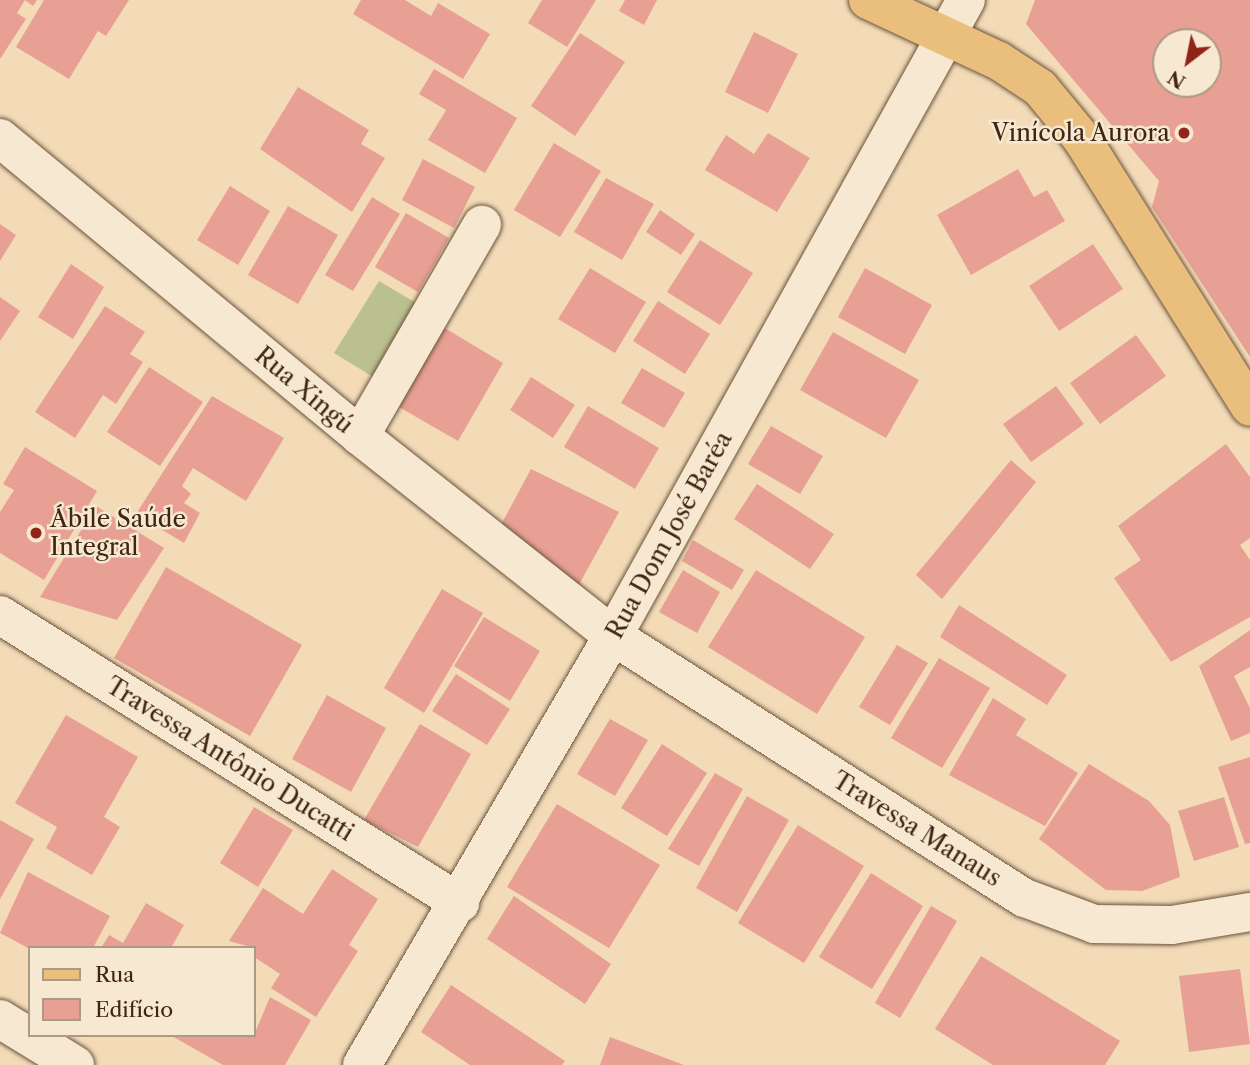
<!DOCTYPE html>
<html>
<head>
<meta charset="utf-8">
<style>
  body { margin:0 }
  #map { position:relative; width:1250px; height:1065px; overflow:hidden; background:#f3dbb8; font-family:"Libre Caslon Text",serif }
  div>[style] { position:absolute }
  .green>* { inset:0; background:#bac08f }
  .building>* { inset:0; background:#e7a093 }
  .roads { filter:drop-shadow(0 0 2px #6c533c) drop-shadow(0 0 2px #6c533c) }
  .minor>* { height:38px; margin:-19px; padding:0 19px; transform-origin:19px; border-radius:19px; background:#f7e8d1 }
  .major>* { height:38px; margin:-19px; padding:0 19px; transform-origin:19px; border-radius:19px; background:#eabe7c }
  .dots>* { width:19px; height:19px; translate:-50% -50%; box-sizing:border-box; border:4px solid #f7e8d1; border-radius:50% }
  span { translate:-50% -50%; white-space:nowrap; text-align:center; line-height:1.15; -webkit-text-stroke:5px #f7e8d1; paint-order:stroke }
  .poi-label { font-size:24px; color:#3f2613 }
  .right { translate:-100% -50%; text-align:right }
  .left { translate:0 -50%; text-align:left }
  .street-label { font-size:24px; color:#3f2613 }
  .legend { position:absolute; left:28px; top:946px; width:228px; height:91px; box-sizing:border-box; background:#f7e8d1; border:2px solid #ad9a85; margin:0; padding:9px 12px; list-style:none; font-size:21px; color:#3f2613 }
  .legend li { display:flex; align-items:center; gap:14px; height:35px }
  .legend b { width:35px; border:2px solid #ad9a85 }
  .north { position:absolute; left:1152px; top:28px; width:70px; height:70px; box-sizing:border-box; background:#f7e8d1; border:2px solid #ad9a85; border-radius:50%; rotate:212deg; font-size:19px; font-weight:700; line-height:28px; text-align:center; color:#3f2613 }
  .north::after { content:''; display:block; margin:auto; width:24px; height:32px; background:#8f2418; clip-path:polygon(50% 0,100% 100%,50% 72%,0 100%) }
</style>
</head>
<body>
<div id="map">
  <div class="green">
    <div style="clip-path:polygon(379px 281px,423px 307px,378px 380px,334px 353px)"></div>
  </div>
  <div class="building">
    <div style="clip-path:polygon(0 0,37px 0,33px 6px,25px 0,17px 13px,26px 19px,0 59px)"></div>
    <div style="clip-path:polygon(44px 0,129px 0,106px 36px,98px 31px,69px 79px,16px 47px)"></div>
    <div style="clip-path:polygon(361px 0,405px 0,431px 16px,438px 3px,490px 34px,463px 79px,353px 14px)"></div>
    <div style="clip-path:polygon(542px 0,596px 0,567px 47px,528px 23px)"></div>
    <div style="clip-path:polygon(625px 0,657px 0,644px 25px,619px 11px)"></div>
    <div style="clip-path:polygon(evenodd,1035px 0,1250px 0,1250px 357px,1152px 207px,1159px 181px,1026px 24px,1035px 0,1166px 42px,1208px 42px,1208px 84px,1166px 84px,1166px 42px)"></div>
    <div style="clip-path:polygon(754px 32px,798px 54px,768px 113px,725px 92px)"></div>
    <div style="clip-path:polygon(580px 33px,625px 62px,575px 136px,531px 106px)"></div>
    <div style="clip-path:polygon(434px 69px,517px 118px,485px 173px,428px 140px,446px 110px,419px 94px)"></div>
    <div style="clip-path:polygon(298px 87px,369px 130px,361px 144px,385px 158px,352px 212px,260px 149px)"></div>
    <div style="clip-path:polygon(768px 133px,810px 158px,777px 212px,705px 170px,726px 135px,754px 154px)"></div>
    <div style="clip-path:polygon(554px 143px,601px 171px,560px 237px,514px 210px)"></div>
    <div style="clip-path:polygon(423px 159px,475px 187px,454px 228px,402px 200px)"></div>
    <div style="clip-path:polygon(1018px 169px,1034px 197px,1047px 190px,1065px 221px,971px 275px,937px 215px)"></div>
    <div style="clip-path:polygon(606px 178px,654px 204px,622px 260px,574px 232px)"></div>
    <div style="clip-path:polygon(230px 186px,270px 211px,238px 265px,197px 240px)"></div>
    <div style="clip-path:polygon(372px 197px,400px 214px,353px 291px,325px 275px)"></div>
    <div style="clip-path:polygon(288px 206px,338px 235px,298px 304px,248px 275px)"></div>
    <div style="clip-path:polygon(660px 210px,695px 234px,681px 255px,646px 232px)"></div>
    <div style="clip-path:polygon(406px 213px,449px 238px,418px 292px,375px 267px)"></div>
    <div style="clip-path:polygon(0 224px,16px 235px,0 261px)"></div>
    <div style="clip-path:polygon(700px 240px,753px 273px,720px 325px,667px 292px)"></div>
    <div style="clip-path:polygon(1093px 244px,1123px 289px,1059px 331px,1029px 286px)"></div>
    <div style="clip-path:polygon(71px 264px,104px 287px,73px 339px,38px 317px)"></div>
    <div style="clip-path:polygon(590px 268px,646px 302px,615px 353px,558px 319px)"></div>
    <div style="clip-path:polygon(865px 268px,932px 305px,905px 354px,838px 317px)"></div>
    <div style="clip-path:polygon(0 297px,20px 311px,0 341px)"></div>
    <div style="clip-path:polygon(658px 301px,710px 334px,685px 374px,633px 341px)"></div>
    <div style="clip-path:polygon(105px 306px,145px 332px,130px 354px,143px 362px,116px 404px,103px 395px,75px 438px,35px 412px)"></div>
    <div style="clip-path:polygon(438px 324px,503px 363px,458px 441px,392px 403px)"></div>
    <div style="clip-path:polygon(833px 332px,919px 380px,886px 438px,800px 390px)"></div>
    <div style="clip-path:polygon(1136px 335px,1166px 376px,1100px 424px,1070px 383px)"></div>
    <div style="clip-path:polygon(149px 367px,203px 402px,160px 466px,107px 432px)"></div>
    <div style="clip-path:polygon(642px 368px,685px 393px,664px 428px,621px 403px)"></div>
    <div style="clip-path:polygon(531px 377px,575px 405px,553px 438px,510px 410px)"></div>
    <div style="clip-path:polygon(1056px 386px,1084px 424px,1031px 462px,1003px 424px)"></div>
    <div style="clip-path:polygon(212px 396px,284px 438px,246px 501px,193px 468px,182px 486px,191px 494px,184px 503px,200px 513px,184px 543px,136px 514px)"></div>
    <div style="clip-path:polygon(588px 406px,659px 448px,635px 489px,564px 447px)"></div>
    <div style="clip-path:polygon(771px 426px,823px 456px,800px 494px,748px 464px)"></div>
    <div style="clip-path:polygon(1226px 444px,1250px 477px,1250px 538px,1240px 545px,1250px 560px,1250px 617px,1171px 662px,1114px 578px,1141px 560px,1118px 526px)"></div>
    <div style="clip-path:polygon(25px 447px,97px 491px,44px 580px,0 553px,0 512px,14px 490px,3px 484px)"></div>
    <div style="clip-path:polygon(1011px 460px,1036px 482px,942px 599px,916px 575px)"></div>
    <div style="clip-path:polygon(531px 469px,619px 512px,576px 590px,502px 523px)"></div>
    <div style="clip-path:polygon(757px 484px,834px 534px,810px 569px,734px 519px)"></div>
    <div style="clip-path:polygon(96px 506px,164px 548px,117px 620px,40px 597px)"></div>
    <div style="clip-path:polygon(693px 540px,744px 570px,732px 590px,682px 561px)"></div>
    <div style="clip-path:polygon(166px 567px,302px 645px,250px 736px,114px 658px)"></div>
    <div style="clip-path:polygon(683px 570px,720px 592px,697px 633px,659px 612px)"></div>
    <div style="clip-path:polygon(756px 570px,865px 637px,817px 714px,708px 647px)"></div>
    <div style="clip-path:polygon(442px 589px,483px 613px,424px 713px,384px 688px)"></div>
    <div style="clip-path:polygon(959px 605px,1067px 675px,1047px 705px,940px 637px)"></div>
    <div style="clip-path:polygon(484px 617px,540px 651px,510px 701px,454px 666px)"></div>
    <div style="clip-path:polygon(1250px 630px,1250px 667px,1234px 676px,1250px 708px,1250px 733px,1231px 741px,1199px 666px)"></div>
    <div style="clip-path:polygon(897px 645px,928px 663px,890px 725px,859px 707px)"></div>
    <div style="clip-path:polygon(939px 658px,990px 688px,942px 768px,891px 738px)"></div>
    <div style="clip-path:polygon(456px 674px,510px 709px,487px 745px,432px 711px)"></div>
    <div style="clip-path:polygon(327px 695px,386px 728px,351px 792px,292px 759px)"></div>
    <div style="clip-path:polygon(993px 698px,1026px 719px,1016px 735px,1078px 773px,1045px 826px,949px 775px)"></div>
    <div style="clip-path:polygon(66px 715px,138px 757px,104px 817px,120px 827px,92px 875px,46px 848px,57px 827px,15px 803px)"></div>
    <div style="clip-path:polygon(610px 719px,648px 740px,615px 796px,577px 774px)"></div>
    <div style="clip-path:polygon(420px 724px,471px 754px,418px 847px,364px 820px)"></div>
    <div style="clip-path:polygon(662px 744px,707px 773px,667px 836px,621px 808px)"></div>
    <div style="clip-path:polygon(1250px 757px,1250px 843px,1245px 844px,1218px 767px)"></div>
    <div style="clip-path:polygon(1089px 764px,1149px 801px,1170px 825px,1180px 877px,1142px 891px,1106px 890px,1039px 839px)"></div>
    <div style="clip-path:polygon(715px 773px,743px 789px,699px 866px,668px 849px)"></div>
    <div style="clip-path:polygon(747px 796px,789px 820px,737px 912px,696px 888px)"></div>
    <div style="clip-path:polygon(1224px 797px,1239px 847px,1194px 861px,1178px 811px)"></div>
    <div style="clip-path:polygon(557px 804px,660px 865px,609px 948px,507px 887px)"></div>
    <div style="clip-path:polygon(254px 807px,293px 830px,258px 887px,220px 863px)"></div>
    <div style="clip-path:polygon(0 820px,34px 839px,0 899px)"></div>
    <div style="clip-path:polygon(798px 825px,864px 866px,804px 963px,738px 923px)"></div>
    <div style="clip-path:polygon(332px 869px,378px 899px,349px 945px,358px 951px,316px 1017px,271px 988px,280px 974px,254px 957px,254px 948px,229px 941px,263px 888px,303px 914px)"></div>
    <div style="clip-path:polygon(28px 872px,110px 916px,93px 948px,30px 949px,0 933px)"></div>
    <div style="clip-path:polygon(871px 873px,923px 906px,872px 989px,819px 957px)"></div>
    <div style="clip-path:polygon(514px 896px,611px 964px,585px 1004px,487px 939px)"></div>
    <div style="clip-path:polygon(146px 903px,184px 925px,171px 948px,101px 948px,109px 935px,123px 943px)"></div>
    <div style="clip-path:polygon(931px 906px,957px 921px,900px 1018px,875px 1003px)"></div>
    <div style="clip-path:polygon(981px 956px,1120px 1041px,1105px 1065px,993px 1065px,935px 1029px)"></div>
    <div style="clip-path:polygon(1240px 969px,1250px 1044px,1189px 1052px,1179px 976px)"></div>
    <div style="clip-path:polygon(451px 985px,565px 1061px,562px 1065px,470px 1065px,421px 1032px)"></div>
    <div style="clip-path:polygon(270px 997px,311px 1020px,285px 1065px,223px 1065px,170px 1035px,254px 1035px)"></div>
    <div style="clip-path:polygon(610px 1037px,684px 1065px,600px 1065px)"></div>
  </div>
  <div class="roads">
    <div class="minor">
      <div style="left:0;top:138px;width:467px;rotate:39.6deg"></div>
      <div style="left:360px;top:436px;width:323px;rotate:38.3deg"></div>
      <div style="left:613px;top:636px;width:488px;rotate:32.5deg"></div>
      <div style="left:1025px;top:898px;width:74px;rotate:20.6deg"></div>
      <div style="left:1094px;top:924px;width:78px;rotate:0.7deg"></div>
      <div style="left:1172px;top:925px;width:79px;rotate:-9.5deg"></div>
      <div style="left:360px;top:436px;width:244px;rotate:-60deg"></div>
      <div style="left:0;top:615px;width:543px;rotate:32.05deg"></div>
      <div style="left:0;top:1019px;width:88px;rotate:31.5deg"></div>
      <div style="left:362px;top:1065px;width:497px;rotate:-59.7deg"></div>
      <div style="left:613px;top:636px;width:727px;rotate:-60.97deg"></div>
    </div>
    <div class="major">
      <div style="left:868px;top:0;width:145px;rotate:25deg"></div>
      <div style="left:999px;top:61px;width:49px;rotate:33.4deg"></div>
      <div style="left:1040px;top:88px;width:66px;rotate:50.5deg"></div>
      <div style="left:1082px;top:139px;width:316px;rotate:57.9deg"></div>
    </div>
  </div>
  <div class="dots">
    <div style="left:1184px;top:133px;background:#8f2418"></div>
    <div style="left:36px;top:533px;background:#8f2418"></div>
  </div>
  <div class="poi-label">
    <span class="right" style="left:1170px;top:133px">Vinícola Aurora</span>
    <span class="left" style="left:50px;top:533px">Ábile Saúde<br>Integral</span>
  </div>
  <div class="street-label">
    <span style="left:304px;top:390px;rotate:40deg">Rua Xingú</span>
    <span style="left:669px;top:535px;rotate:-61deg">Rua Dom José Baréa</span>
    <span style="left:230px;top:759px;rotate:32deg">Travessa Antônio Ducatti</span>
    <span style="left:917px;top:829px;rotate:32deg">Travessa Manaus</span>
  </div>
  <ul class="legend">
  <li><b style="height:9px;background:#eabe7c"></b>Rua</li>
  <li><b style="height:19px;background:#e7a093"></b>Edifício</li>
  </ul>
  <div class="north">N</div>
</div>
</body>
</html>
